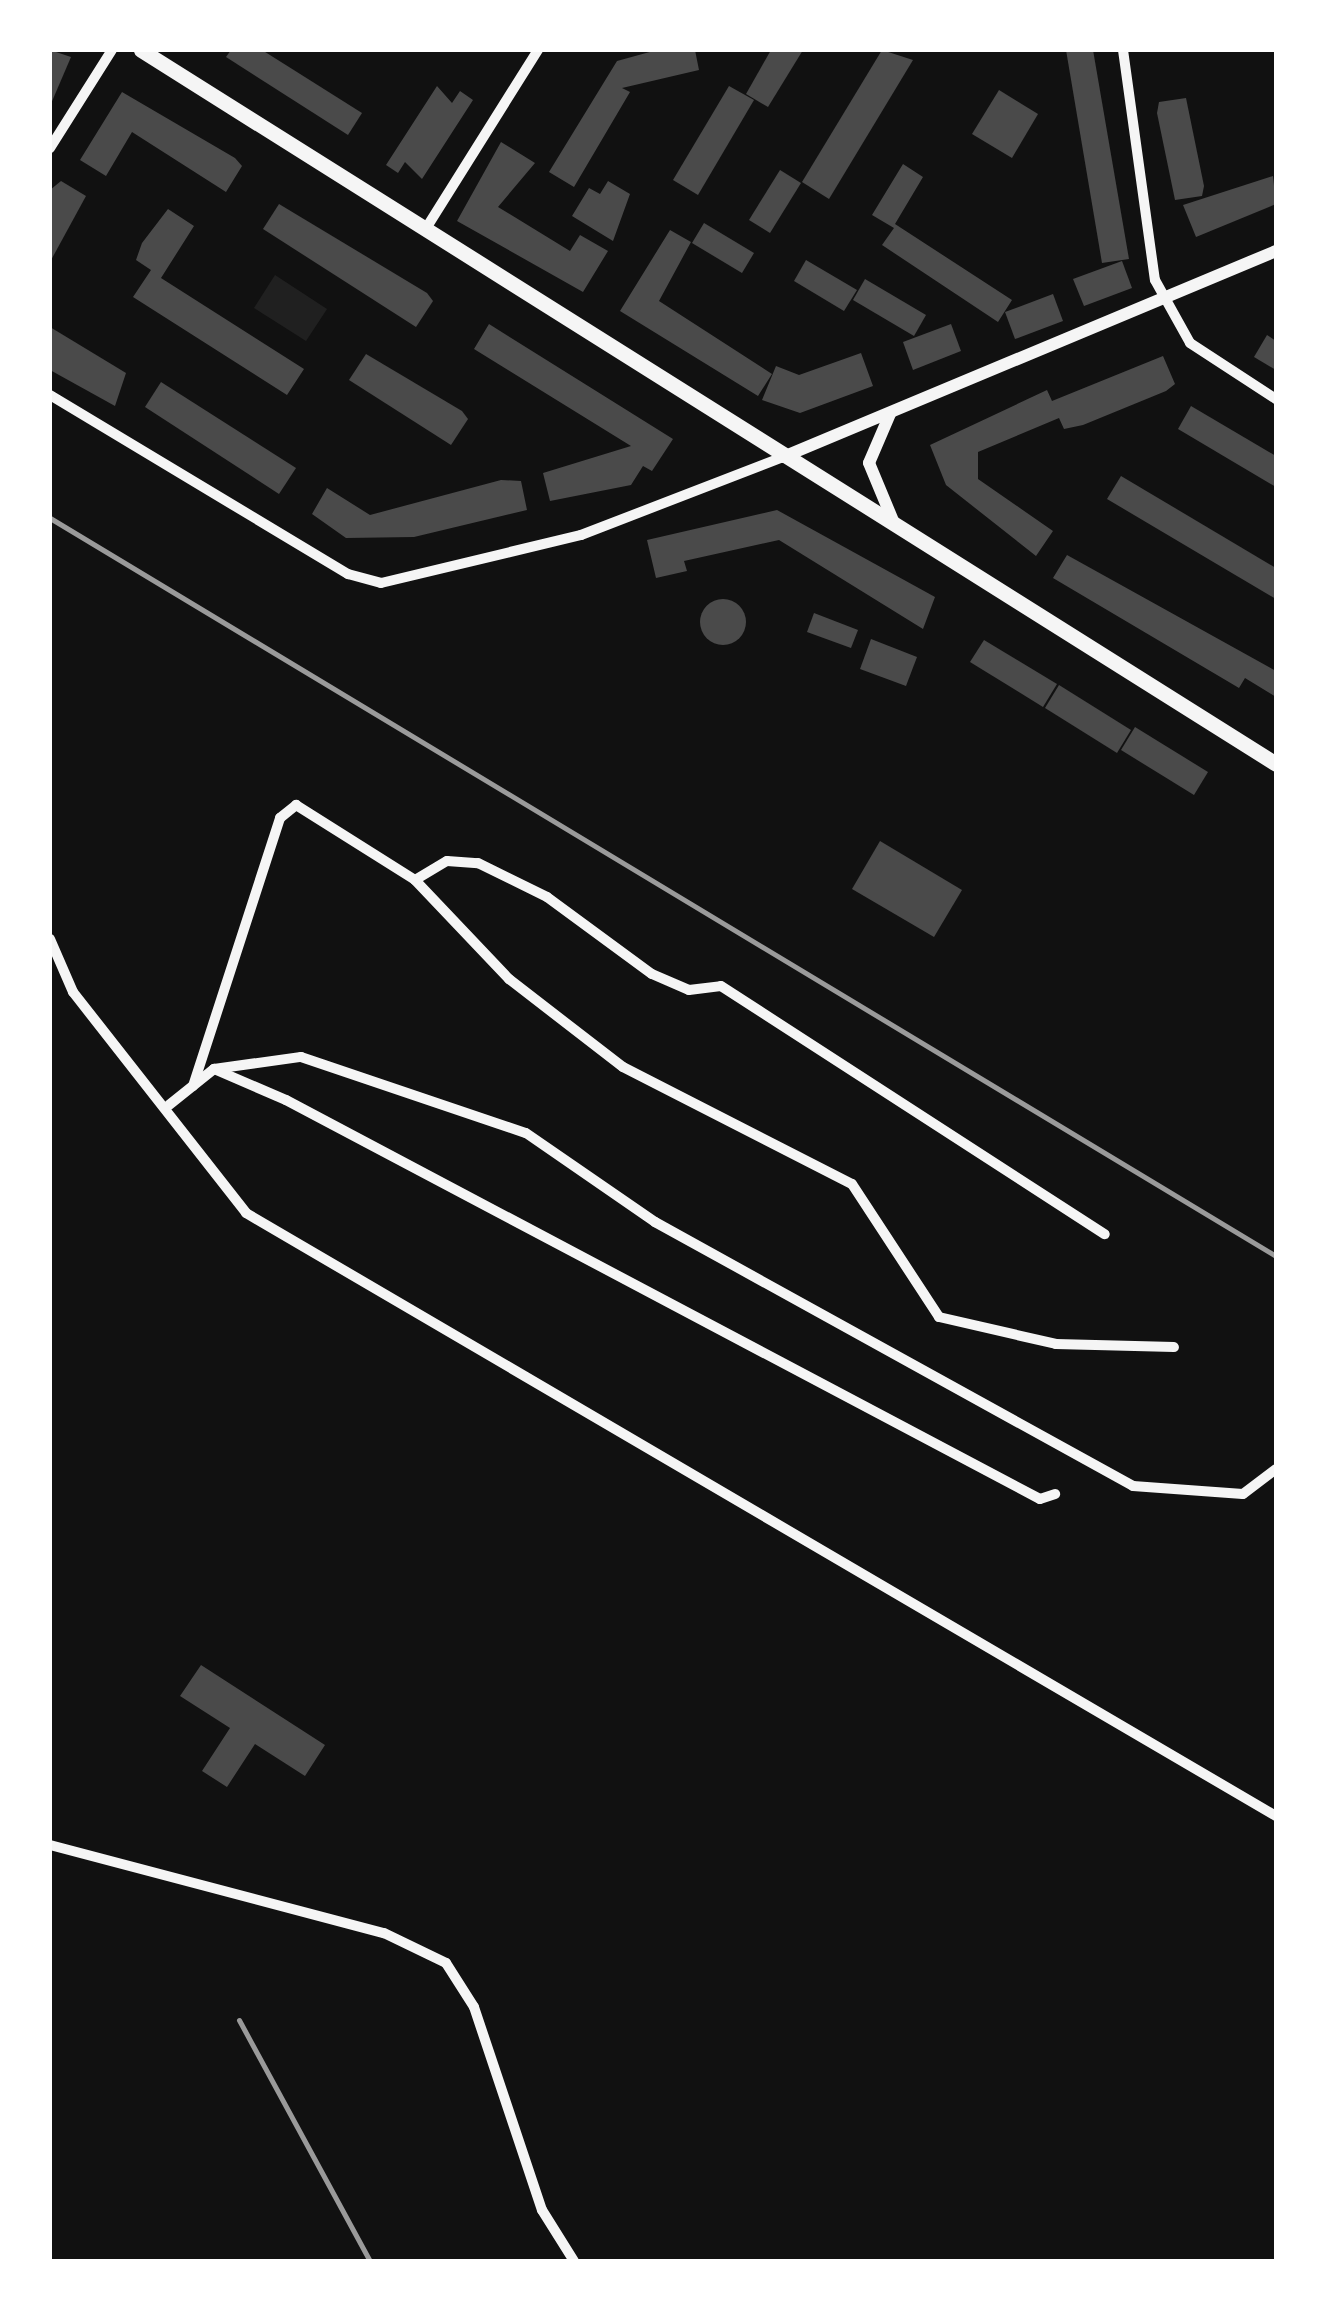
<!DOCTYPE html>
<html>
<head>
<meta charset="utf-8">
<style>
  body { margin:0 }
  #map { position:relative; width:1326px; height:2311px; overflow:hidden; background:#111; font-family:"Archivo Narrow",sans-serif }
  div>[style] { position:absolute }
  .green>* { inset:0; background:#202020 }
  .building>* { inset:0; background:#4a4a4a }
  .round { border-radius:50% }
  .minor>* { height:10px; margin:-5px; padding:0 5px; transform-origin:5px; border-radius:5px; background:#f5f5f5 }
  .tertiary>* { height:12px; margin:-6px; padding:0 6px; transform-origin:6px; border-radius:6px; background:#f5f5f5 }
  .primary>* { height:15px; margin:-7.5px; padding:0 7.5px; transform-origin:7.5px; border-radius:7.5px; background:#f5f5f5 }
  .rail>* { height:5px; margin:-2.5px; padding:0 2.5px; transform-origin:2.5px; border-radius:2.5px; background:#9a9a9a }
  span { translate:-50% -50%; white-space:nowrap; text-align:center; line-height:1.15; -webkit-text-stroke:9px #fff; paint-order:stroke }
  .frame { position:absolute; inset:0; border:52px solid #fff; pointer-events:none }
</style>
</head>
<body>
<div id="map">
  <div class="green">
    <div style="clip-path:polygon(275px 275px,327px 309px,306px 341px,254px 308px)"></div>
  </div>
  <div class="building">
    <div style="clip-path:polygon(50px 50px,71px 57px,50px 106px)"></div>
    <div style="clip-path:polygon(231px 50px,262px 50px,362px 113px,348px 135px,226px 57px)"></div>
    <div style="clip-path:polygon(657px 50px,695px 50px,699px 70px,622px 88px,630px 92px,574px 187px,549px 172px,617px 61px)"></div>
    <div style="clip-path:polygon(771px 50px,803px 50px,768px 107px,746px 94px)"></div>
    <div style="clip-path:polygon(882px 50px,913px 60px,829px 199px,802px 182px)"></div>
    <div style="clip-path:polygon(1066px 50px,1093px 50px,1129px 259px,1102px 263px)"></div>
    <div style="clip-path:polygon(437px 86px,452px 103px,460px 91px,473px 100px,422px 179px,405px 162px,398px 173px,386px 165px)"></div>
    <div style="clip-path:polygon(729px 86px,754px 100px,698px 195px,673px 180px)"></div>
    <div style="clip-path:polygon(999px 90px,1038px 114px,1012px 158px,972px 134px)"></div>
    <div style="clip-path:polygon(122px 92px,235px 158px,242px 166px,226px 192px,132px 132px,106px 176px,80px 160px)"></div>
    <div style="clip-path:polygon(1186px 98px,1204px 186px,1202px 196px,1175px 200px,1157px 113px,1159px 102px)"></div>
    <div style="clip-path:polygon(501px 142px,535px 163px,498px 207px,570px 251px,580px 235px,608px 251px,583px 292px,457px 221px)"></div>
    <div style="clip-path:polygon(903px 164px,923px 177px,895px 224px,1012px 300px,998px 322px,882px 245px,894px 228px,872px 215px)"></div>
    <div style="clip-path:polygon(780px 170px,801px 183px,770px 233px,749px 220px)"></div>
    <div style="clip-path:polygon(1273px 176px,1276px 204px,1196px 237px,1183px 205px)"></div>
    <div style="clip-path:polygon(61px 181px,86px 196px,50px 262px,50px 190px)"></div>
    <div style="clip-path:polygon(608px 181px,630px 194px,613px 241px,572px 216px,589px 188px,600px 194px)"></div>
    <div style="clip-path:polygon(279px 204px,427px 293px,433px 301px,416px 327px,263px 229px)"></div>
    <div style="clip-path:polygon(168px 209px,194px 226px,161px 278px,304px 369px,287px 395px,133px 297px,151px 270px,136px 260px,142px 243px)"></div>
    <div style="clip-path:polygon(704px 223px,754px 253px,742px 273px,692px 243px)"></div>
    <div style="clip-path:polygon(670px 230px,691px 242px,659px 301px,772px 374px,758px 396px,620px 311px)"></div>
    <div style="clip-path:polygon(806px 260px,857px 290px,844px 311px,794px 281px)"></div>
    <div style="clip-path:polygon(1122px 261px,1132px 288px,1084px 306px,1073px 279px)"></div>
    <div style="clip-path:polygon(865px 279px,926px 315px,914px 336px,853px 300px)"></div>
    <div style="clip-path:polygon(1053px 294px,1063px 321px,1015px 339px,1005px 312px)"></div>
    <div style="clip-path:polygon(489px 324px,673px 439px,652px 471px,643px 466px,631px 485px,550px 501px,543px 473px,631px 446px,474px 349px)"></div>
    <div style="clip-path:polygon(951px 324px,961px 351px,913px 370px,903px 342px)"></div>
    <div style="clip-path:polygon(50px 327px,126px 373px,115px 406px,50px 370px)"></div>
    <div style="clip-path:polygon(1267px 335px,1276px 341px,1276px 370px,1254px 357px)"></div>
    <div style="clip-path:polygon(861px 353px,873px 386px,800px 413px,762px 400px,776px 366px,799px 375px)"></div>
    <div style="clip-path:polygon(366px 354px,462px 411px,468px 419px,451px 445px,349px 380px)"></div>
    <div style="clip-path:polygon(1163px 356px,1175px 384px,1166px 391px,1083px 425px,1064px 429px,1059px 418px,978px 452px,978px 479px,1053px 531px,1036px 556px,946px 485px,930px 445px,1047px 390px,1052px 401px)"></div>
    <div style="clip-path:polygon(161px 382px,296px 468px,279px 494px,145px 407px)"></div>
    <div style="clip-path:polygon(1191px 406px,1276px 456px,1276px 487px,1178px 429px)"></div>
    <div style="clip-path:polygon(1121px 476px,1276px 568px,1276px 599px,1107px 499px)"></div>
    <div style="clip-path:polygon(501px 480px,521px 481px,527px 510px,414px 537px,346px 538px,312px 514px,327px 488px,370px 515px)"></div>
    <div style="clip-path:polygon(777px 510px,935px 597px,923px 629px,779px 540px,684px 561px,687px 571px,656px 578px,647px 540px)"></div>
    <div style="clip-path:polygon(1067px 555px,1276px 671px,1276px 697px,1245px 678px,1239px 688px,1053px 578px)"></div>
    <div class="round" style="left:700px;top:599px;width:46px;height:46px"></div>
    <div style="clip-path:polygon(814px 613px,858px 630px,851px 648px,807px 632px)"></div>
    <div style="clip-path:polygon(871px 639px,917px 657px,906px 686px,860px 669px)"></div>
    <div style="clip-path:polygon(984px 640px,1057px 684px,1043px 707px,970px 662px)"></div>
    <div style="clip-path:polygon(1059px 685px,1131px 730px,1117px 753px,1045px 708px)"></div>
    <div style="clip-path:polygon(1135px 727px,1208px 772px,1194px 795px,1121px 750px)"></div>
    <div style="clip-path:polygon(880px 841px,962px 890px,934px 937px,852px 889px)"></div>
    <div style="clip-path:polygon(201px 1665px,325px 1745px,305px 1776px,255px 1744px,227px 1787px,202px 1771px,230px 1728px,180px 1696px)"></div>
  </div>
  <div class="minor">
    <div style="left:1123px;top:50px;width:232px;rotate:82.1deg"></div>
    <div style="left:1155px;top:280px;width:72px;rotate:60.9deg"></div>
    <div style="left:1190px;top:343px;width:103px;rotate:33.1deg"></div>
    <div style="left:50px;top:148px;width:116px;rotate:-57.7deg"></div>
    <div style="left:425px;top:230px;width:213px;rotate:-57.9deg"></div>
    <div style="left:50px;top:395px;width:348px;rotate:31deg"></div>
    <div style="left:348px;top:574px;width:34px;rotate:15deg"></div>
    <div style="left:381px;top:583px;width:206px;rotate:-13.5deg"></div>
    <div style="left:581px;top:535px;width:217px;rotate:-21.1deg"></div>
    <div style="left:415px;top:880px;width:37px;rotate:-31deg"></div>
    <div style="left:447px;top:861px;width:31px;rotate:4deg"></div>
    <div style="left:478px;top:863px;width:77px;rotate:26.2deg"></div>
    <div style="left:547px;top:897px;width:130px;rotate:36.3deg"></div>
    <div style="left:652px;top:974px;width:40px;rotate:23.4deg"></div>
    <div style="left:689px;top:990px;width:32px;rotate:-7deg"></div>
    <div style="left:721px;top:986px;width:457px;rotate:32.9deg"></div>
    <div style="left:50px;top:939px;width:58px;rotate:66.5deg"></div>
    <div style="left:73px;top:992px;width:281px;rotate:51.9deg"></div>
    <div style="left:246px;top:1213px;width:1194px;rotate:30.35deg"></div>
    <div style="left:214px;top:1069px;width:88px;rotate:-7.9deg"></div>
    <div style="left:301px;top:1057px;width:237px;rotate:18.7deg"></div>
    <div style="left:526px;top:1133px;width:157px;rotate:34.6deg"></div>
    <div style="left:655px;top:1222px;width:546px;rotate:28.91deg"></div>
    <div style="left:1133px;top:1486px;width:110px;rotate:4.2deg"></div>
    <div style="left:1243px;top:1494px;width:41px;rotate:-37.1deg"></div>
    <div style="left:193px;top:1086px;width:282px;rotate:-72deg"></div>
    <div style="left:280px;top:818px;width:21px;rotate:-39deg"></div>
    <div style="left:296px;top:805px;width:141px;rotate:32.2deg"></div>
    <div style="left:415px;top:880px;width:137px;rotate:46.5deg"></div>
    <div style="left:509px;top:979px;width:144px;rotate:37.7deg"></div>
    <div style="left:623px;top:1067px;width:257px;rotate:27.1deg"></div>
    <div style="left:852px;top:1184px;width:159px;rotate:56.8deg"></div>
    <div style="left:939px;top:1317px;width:120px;rotate:13deg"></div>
    <div style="left:1056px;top:1344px;width:118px;rotate:1.5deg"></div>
    <div style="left:169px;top:1105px;width:58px;rotate:-38.7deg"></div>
    <div style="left:214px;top:1069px;width:78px;rotate:23.3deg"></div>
    <div style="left:286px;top:1100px;width:853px;rotate:27.89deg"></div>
    <div style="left:1040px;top:1499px;width:16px;rotate:-18deg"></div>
    <div style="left:50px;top:1845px;width:345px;rotate:14.8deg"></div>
    <div style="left:384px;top:1933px;width:69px;rotate:25.8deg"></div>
    <div style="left:446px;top:1963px;width:52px;rotate:57.5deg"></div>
    <div style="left:474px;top:2007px;width:214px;rotate:71.5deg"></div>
    <div style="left:542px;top:2210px;width:60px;rotate:57.9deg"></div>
  </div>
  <div class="tertiary">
    <div style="left:890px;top:414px;width:53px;rotate:113.2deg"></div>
    <div style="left:869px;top:463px;width:65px;rotate:67.4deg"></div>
    <div style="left:783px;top:457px;width:534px;rotate:-22.68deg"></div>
  </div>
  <div class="primary">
    <div style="left:141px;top:50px;width:1341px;rotate:32.17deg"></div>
  </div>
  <div class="rail">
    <div style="left:50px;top:518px;width:1431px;rotate:31.05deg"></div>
    <div style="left:239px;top:2020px;width:274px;rotate:61.5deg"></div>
  </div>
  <div class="frame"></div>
</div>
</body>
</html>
